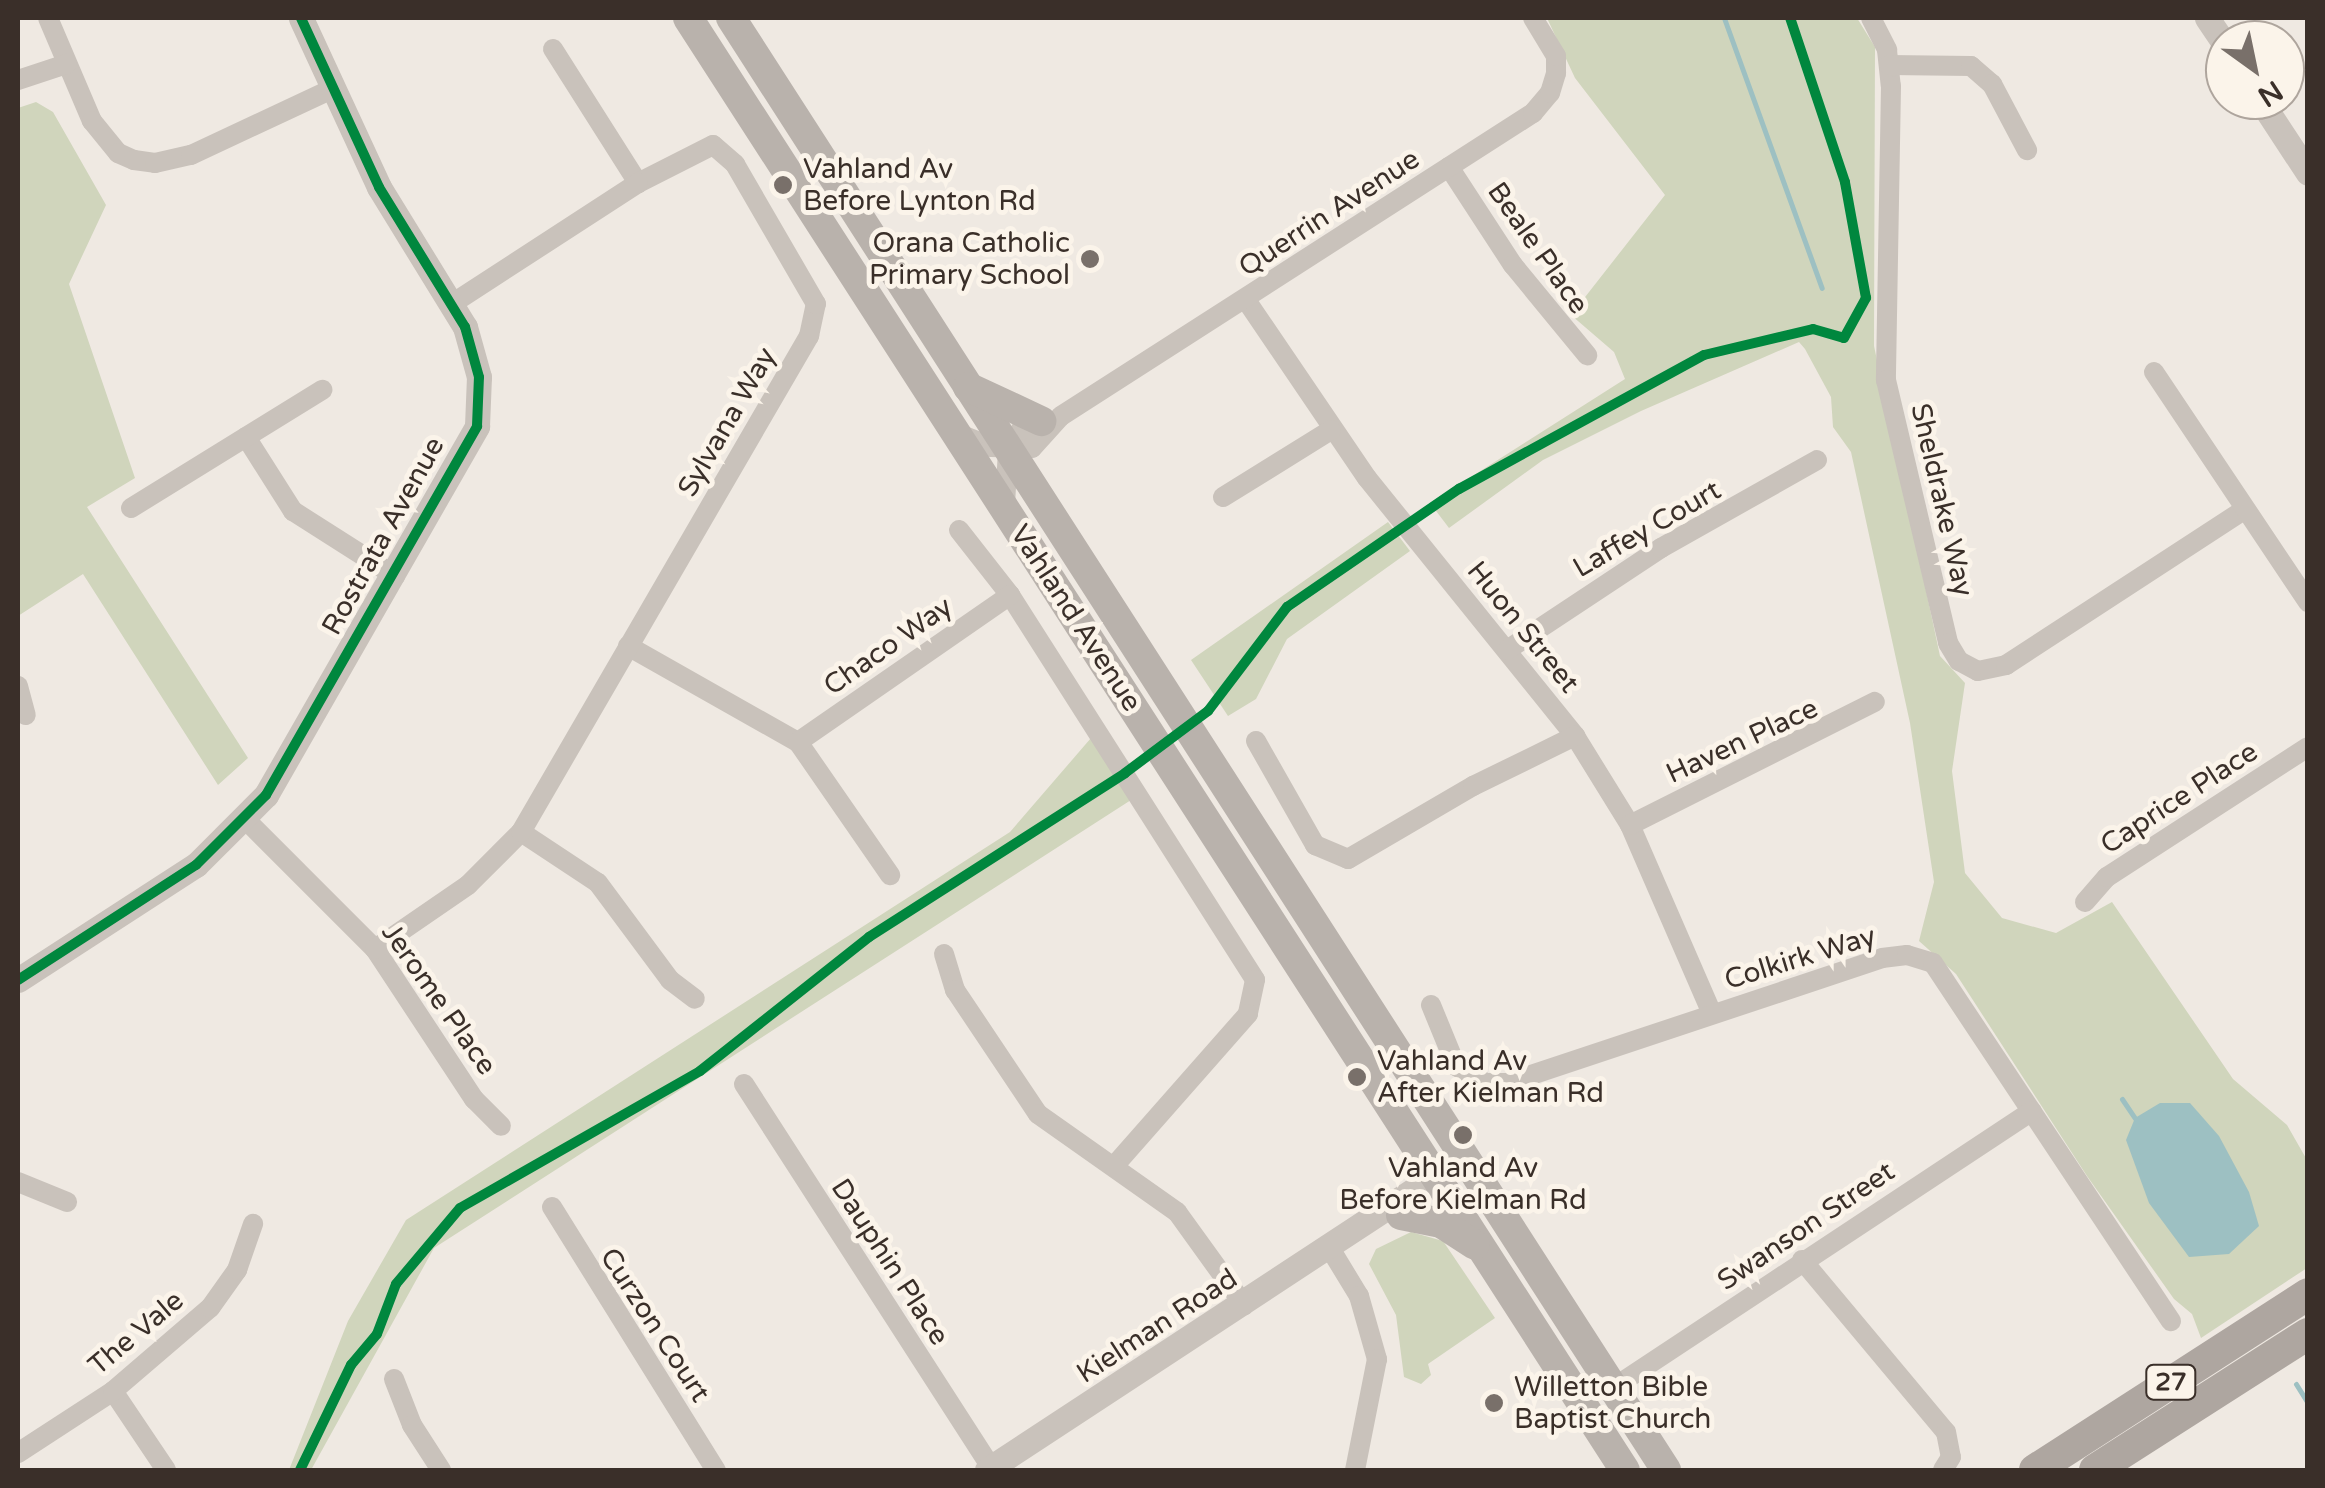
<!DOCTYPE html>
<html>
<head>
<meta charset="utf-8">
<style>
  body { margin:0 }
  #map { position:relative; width:2325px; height:1488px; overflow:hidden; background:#efe9e2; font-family:"Varela Round",sans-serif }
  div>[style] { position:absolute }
  .green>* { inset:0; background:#d0d5bc }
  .water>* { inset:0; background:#9dc0c2 }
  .stream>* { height:5px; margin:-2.5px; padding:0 2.5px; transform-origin:2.5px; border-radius:2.5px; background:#9dc0c2 }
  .minor>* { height:20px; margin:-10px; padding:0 10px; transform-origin:10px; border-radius:10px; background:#c9c2bb }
  .tertiary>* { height:25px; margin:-12.5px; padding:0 12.5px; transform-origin:12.5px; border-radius:12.5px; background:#c9c2bb }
  .secondary>* { height:30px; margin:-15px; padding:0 15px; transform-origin:15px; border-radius:15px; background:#b9b2ac }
  .primary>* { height:32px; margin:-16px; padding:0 16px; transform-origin:16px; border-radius:16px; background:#aea6a0 }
  .cycleway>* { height:10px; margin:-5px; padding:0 5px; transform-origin:5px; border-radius:5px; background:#00873e }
  .dots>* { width:28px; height:28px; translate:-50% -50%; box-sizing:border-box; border:5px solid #fbf4ea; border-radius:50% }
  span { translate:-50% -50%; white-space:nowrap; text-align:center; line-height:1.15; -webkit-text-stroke:10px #fbf4ea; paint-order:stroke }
  .shield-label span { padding:2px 8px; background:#fbf4ea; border:2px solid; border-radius:8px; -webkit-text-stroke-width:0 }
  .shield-label { font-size:25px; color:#3a2f29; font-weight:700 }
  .poi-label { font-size:28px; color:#3a2f29 }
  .left { translate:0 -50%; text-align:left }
  .right { translate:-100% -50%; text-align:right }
  .street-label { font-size:28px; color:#3a2f29 }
  .frame { position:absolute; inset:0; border:20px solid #3a2f29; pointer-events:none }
  .north { position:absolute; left:2205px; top:20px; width:100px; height:100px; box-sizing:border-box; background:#fbf4ea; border:2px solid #aea59d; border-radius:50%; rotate:147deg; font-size:28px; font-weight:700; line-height:40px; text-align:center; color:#3a2f29 }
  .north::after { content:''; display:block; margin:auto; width:35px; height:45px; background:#79706a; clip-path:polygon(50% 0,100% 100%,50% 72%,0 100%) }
</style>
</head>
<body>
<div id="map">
  <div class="green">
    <div style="clip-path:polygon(1547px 18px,1857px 18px,1875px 47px,1874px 346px,1940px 656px,1965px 683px,1952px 771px,1965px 873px,2002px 918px,2056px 933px,2112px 902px,2233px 1079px,2287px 1125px,2307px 1160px,2307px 1268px,2201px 1338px,2192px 1314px,2174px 1299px,2087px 1176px,1956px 974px,1919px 941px,1934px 882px,1910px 723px,1851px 452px,1833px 427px,1831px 397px,1805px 349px,1799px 342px,1641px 411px,1543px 460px,1449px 528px,1430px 503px,1625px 379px,1614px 352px,1571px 315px,1665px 195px,1575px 78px)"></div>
    <div style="clip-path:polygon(36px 102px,53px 112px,106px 205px,69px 284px,135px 478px,87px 507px,248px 758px,218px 785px,83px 574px,18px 616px,18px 108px)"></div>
    <div style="clip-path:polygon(1388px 522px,1410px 551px,1287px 639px,1256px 699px,1228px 716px,1191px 660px)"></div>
    <div style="clip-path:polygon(1091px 738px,1131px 800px,434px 1248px,311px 1470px,289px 1470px,348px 1321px,406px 1220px,1010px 832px)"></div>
    <div style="clip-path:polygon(1411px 1232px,1443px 1241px,1495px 1318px,1428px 1364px,1431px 1375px,1421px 1384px,1404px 1377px,1396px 1315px,1369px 1264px,1376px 1249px)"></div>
  </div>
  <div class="water">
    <div style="clip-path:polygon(2160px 1103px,2190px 1103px,2219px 1136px,2249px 1192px,2259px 1226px,2229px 1254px,2189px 1257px,2149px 1203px,2126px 1140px,2135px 1118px)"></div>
  </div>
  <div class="stream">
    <div style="left:1724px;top:18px;width:287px;rotate:70.1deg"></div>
    <div style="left:2122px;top:1099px;width:23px;rotate:56deg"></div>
    <div style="left:2296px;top:1384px;width:22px;rotate:58deg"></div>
  </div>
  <div class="minor">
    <div style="left:48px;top:18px;width:112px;rotate:66.9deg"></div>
    <div style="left:92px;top:121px;width:41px;rotate:50.9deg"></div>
    <div style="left:118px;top:153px;width:17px;rotate:24deg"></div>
    <div style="left:134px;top:160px;width:21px;rotate:8deg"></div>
    <div style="left:155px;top:163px;width:37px;rotate:-13deg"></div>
    <div style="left:191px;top:155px;width:156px;rotate:-25.1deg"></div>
    <div style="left:1871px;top:18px;width:36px;rotate:63deg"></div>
    <div style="left:1887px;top:50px;width:36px;rotate:84deg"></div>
    <div style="left:1891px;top:86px;width:294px;rotate:91deg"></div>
    <div style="left:1886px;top:380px;width:270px;rotate:76.7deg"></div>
    <div style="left:1948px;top:643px;width:21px;rotate:59deg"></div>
    <div style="left:1959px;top:661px;width:21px;rotate:28deg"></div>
    <div style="left:1978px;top:671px;width:29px;rotate:-12deg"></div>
    <div style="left:2006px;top:665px;width:285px;rotate:-33.1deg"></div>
    <div style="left:553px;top:49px;width:159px;rotate:57.6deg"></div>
    <div style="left:1889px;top:65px;width:82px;rotate:0.7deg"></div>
    <div style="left:1971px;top:66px;width:28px;rotate:41deg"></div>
    <div style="left:1992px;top:84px;width:75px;rotate:62.1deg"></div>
    <div style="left:18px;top:80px;width:51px;rotate:-18.4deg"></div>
    <div style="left:1449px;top:167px;width:117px;rotate:56.9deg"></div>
    <div style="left:1513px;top:265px;width:117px;rotate:50.6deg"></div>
    <div style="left:1246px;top:300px;width:215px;rotate:55.8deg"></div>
    <div style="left:1367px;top:478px;width:331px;rotate:51.1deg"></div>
    <div style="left:1575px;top:736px;width:105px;rotate:58.3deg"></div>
    <div style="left:1630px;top:825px;width:206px;rotate:66.5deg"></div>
    <div style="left:2154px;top:372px;width:277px;rotate:56.2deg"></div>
    <div style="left:957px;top:433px;width:37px;rotate:22deg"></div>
    <div style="left:991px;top:447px;width:41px;rotate:1.4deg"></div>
    <div style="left:1032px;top:448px;width:43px;rotate:-47.8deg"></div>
    <div style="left:1061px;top:416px;width:561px;rotate:-32.7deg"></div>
    <div style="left:1533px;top:113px;width:26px;rotate:-50deg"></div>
    <div style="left:1550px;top:93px;width:21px;rotate:-73deg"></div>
    <div style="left:1556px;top:73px;width:17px;rotate:-90deg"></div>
    <div style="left:1556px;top:56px;width:44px;rotate:-121.2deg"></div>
    <div style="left:246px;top:437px;width:88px;rotate:57.6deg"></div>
    <div style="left:293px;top:511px;width:121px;rotate:32.5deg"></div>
    <div style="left:1223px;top:497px;width:127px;rotate:-31.8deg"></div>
    <div style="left:1005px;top:505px;width:56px;rotate:-86.9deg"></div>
    <div style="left:1008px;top:449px;width:23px;rotate:-56deg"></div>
    <div style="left:1021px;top:430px;width:26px;rotate:-23deg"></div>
    <div style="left:131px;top:508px;width:225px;rotate:-31.7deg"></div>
    <div style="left:959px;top:530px;width:83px;rotate:51.9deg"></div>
    <div style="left:1010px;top:595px;width:456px;rotate:57.5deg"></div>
    <div style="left:1255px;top:980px;width:35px;rotate:102deg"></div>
    <div style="left:1248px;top:1014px;width:203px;rotate:131.4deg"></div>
    <div style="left:628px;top:646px;width:195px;rotate:29.5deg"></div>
    <div style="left:798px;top:742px;width:162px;rotate:55.3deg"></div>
    <div style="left:1507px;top:650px;width:185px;rotate:-33.5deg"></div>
    <div style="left:1661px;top:548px;width:179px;rotate:-29.4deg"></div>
    <div style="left:18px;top:686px;width:30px;rotate:75deg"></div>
    <div style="left:1256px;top:741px;width:120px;rotate:60.4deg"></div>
    <div style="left:1315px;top:845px;width:36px;rotate:23deg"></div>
    <div style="left:1348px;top:859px;width:145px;rotate:-30.3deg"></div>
    <div style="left:1473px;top:786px;width:114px;rotate:-26.1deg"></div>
    <div style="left:798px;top:742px;width:258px;rotate:-34.7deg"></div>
    <div style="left:245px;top:819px;width:184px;rotate:45deg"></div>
    <div style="left:375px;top:949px;width:180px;rotate:56.6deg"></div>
    <div style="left:474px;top:1099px;width:38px;rotate:45deg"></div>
    <div style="left:1630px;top:825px;width:274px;rotate:-26.7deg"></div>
    <div style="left:521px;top:832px;width:92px;rotate:33.5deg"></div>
    <div style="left:598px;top:883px;width:121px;rotate:53.4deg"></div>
    <div style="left:670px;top:980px;width:31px;rotate:37deg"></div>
    <div style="left:2085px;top:902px;width:33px;rotate:-49deg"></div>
    <div style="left:2107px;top:877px;width:239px;rotate:-32.9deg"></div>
    <div style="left:375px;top:949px;width:113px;rotate:-34.5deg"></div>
    <div style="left:468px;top:885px;width:75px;rotate:-45deg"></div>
    <div style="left:521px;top:832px;width:574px;rotate:-59.86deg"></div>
    <div style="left:809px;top:336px;width:33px;rotate:-78deg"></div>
    <div style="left:816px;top:304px;width:162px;rotate:-120.1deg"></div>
    <div style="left:735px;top:164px;width:29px;rotate:-139deg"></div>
    <div style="left:713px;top:145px;width:84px;rotate:153.1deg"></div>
    <div style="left:638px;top:183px;width:221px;rotate:147deg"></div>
    <div style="left:944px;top:954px;width:38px;rotate:73deg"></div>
    <div style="left:955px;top:990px;width:149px;rotate:56.2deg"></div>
    <div style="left:1038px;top:1114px;width:170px;rotate:35.2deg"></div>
    <div style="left:1177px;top:1212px;width:115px;rotate:54.2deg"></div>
    <div style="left:1431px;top:1005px;width:66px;rotate:67.7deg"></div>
    <div style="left:1456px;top:1066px;width:34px;rotate:30deg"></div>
    <div style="left:1485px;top:1083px;width:22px"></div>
    <div style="left:1507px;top:1083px;width:395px;rotate:-18.4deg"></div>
    <div style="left:1882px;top:958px;width:25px;rotate:-7deg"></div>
    <div style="left:1907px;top:955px;width:27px;rotate:17deg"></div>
    <div style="left:1933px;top:963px;width:430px;rotate:56.4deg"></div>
    <div style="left:744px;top:1084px;width:457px;rotate:57.2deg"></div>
    <div style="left:18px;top:1182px;width:53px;rotate:22.2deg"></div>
    <div style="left:552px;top:1207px;width:310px;rotate:58.1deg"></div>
    <div style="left:1331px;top:1250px;width:54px;rotate:58.7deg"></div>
    <div style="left:1359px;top:1296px;width:66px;rotate:74.1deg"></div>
    <div style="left:1377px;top:1359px;width:113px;rotate:101.2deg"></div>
    <div style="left:1802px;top:1260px;width:224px;rotate:50.1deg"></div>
    <div style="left:1946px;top:1432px;width:25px;rotate:79deg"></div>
    <div style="left:1951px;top:1457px;width:15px;rotate:122deg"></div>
    <div style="left:394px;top:1379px;width:49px;rotate:68.6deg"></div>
    <div style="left:412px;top:1425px;width:54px;rotate:57.2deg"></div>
    <div style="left:1613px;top:1388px;width:502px;rotate:-33.47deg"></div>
    <div style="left:113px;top:1391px;width:95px;rotate:56.1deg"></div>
    <div style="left:18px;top:1453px;width:113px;rotate:-33.1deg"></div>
    <div style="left:113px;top:1391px;width:128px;rotate:-40.6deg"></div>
    <div style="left:210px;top:1308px;width:47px;rotate:-54.6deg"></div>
    <div style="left:237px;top:1270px;width:49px;rotate:-70.8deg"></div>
  </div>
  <div class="tertiary">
    <div style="left:2207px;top:18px;width:32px;rotate:56deg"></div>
    <div style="left:2260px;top:100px;width:87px;rotate:56.7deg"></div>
    <div style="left:18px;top:980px;width:212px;rotate:-32.9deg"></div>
    <div style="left:196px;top:865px;width:99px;rotate:-45deg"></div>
    <div style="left:266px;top:795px;width:425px;rotate:-60.2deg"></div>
    <div style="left:477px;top:426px;width:49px;rotate:-87.7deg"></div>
    <div style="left:479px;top:377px;width:52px;rotate:-105.6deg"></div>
    <div style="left:465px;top:327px;width:164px;rotate:-121.6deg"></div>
    <div style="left:379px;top:187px;width:186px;rotate:-114.8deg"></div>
    <div style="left:987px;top:1470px;width:523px;rotate:-33.29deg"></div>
  </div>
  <div class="secondary">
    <div style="left:688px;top:18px;width:1728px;rotate:57.17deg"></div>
    <div style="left:731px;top:18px;width:1727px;rotate:57.22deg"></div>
    <div style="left:968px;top:387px;width:81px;rotate:25deg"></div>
    <div style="left:1401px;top:1215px;width:41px;rotate:11.3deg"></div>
    <div style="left:1441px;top:1223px;width:40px;rotate:32.9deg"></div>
  </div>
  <div class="primary">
    <div style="left:2035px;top:1470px;width:325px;rotate:-32.8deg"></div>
    <div style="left:2095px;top:1470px;width:253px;rotate:-32.6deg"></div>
  </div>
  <div class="cycleway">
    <div style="left:18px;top:980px;width:212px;rotate:-32.9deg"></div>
    <div style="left:196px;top:865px;width:99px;rotate:-45deg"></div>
    <div style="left:266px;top:795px;width:425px;rotate:-60.2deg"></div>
    <div style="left:477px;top:426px;width:49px;rotate:-87.7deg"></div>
    <div style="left:479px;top:377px;width:52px;rotate:-105.6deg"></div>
    <div style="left:465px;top:327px;width:164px;rotate:-121.6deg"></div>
    <div style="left:379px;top:187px;width:186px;rotate:-114.8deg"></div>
    <div style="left:300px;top:1470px;width:117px;rotate:-64.1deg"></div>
    <div style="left:351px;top:1365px;width:40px;rotate:-50deg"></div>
    <div style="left:377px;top:1334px;width:53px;rotate:-69.2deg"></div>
    <div style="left:396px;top:1284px;width:99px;rotate:-49.9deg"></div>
    <div style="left:460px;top:1208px;width:276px;rotate:-29.7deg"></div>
    <div style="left:700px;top:1071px;width:216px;rotate:-38.4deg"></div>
    <div style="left:869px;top:937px;width:304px;rotate:-32.6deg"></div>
    <div style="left:1125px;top:773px;width:104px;rotate:-36.8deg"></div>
    <div style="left:1208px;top:711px;width:131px;rotate:-52.8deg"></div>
    <div style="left:1287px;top:607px;width:209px;rotate:-34.5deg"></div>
    <div style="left:1459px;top:489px;width:279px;rotate:-28.7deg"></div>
    <div style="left:1704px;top:355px;width:112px;rotate:-13.4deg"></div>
    <div style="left:1813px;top:329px;width:32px;rotate:16deg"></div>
    <div style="left:1844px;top:338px;width:46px;rotate:-61.2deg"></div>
    <div style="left:1866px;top:298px;width:118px;rotate:-100.3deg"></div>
    <div style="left:1845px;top:182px;width:173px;rotate:-108.5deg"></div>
  </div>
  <div class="dots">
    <div style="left:783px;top:185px;background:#79706a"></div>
    <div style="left:1090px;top:259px;background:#79706a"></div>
    <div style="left:1357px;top:1077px;background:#79706a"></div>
    <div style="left:1463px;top:1135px;background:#79706a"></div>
    <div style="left:1494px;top:1403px;background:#79706a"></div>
  </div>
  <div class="shield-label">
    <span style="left:2171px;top:1382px">27</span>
  </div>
  <div class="poi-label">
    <span class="left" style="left:803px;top:185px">Vahland Av<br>Before Lynton Rd</span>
    <span class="right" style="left:1070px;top:259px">Orana Catholic<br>Primary School</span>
    <span class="left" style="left:1377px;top:1077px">Vahland Av<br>After Kielman Rd</span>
    <span style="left:1463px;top:1184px">Vahland Av<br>Before Kielman Rd</span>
    <span class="left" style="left:1514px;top:1403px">Willetton Bible<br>Baptist Church</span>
  </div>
  <div class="street-label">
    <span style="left:1329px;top:213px;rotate:-33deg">Querrin Avenue</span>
    <span style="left:1538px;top:248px;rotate:55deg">Beale Place</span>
    <span style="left:727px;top:422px;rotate:-60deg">Sylvana Way</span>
    <span style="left:1942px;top:500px;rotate:77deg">Sheldrake Way</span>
    <span style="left:1647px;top:529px;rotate:-30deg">Laffey Court</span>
    <span style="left:383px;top:536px;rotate:-61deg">Rostrata Avenue</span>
    <span style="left:1076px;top:618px;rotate:57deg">Vahland Avenue</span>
    <span style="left:1523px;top:627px;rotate:51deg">Huon Street</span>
    <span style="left:888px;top:646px;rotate:-35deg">Chaco Way</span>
    <span style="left:1742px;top:741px;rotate:-25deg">Haven Place</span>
    <span style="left:2179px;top:798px;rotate:-33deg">Caprice Place</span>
    <span style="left:1800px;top:958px;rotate:-17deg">Colkirk Way</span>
    <span style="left:439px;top:999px;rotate:55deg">Jerome Place</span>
    <span style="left:1806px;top:1226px;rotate:-34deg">Swanson Street</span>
    <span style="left:890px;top:1262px;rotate:57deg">Dauphin Place</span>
    <span style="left:655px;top:1325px;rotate:57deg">Curzon Court</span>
    <span style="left:1157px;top:1326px;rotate:-33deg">Kielman Road</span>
    <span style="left:136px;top:1333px;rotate:-40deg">The Vale</span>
  </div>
  <div class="frame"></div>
  <div class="north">N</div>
</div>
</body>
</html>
